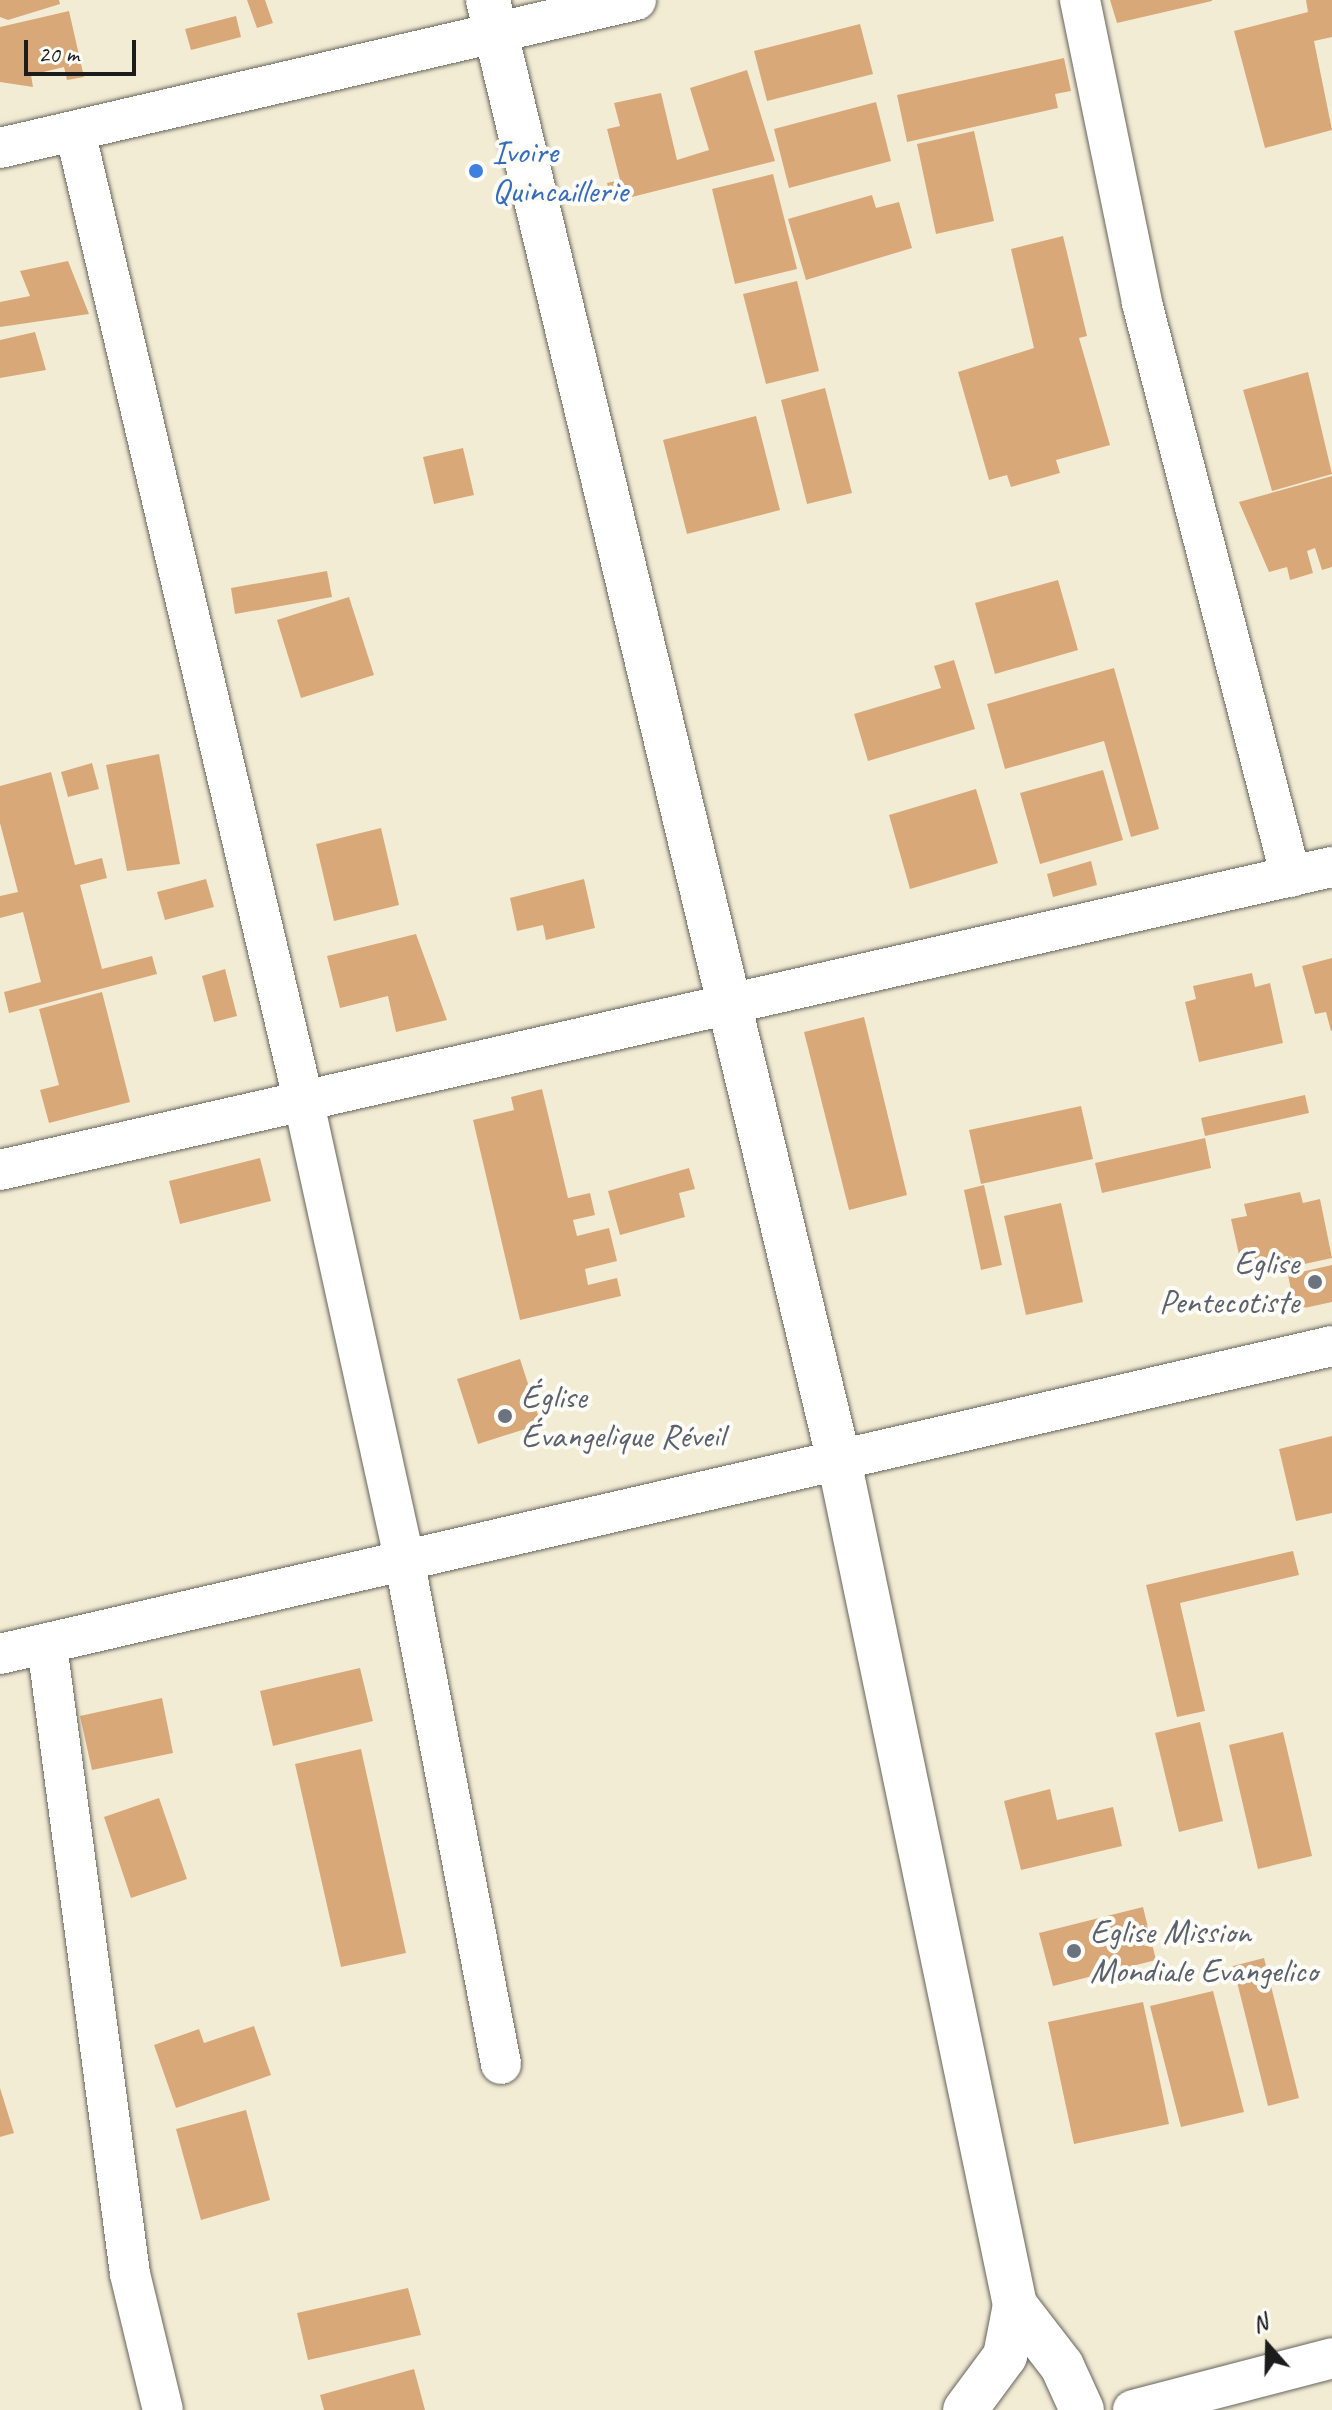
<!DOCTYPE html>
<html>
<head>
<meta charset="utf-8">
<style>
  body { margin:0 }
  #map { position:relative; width:1332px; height:2410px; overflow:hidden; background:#f3ecd5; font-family:Caveat,sans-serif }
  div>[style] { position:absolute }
  .building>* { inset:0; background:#d9a878 }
  .roads { filter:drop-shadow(0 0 2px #67655d) drop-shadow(0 0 2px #67655d) }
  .minor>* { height:40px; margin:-20px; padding:0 20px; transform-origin:20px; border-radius:20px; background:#fff }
  .tertiary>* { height:44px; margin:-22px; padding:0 22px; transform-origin:22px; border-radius:22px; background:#fff }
  .dots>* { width:22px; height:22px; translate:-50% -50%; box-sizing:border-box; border:4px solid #fdfcf7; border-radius:50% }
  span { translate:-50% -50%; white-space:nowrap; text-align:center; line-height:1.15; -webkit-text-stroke:8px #fdfcf7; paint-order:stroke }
  .shop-label { font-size:34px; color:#366cbe }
  .left { translate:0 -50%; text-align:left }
  .worship-label { font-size:34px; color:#5b616d }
  .right { translate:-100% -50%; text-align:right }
  .north { position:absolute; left:1228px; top:2306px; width:80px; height:80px; -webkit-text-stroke:6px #fdfcf7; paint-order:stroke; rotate:340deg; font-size:22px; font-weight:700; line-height:32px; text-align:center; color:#1c1c1c }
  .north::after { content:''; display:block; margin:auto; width:28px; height:36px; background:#1c1c1c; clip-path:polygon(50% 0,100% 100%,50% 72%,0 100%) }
  .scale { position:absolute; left:24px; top:40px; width:112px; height:36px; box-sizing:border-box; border:4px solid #1c1c1c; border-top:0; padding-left:10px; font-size:24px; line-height:28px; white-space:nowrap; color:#1c1c1c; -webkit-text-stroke:6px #fdfcf7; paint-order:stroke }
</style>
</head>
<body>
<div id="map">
  <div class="building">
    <div style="clip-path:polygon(0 0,59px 0,60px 4px,8px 20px,0 17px)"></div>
    <div style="clip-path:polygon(247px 0,265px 0,273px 23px,257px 28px)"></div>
    <div style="clip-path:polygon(1110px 0,1212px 0,1212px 1px,1117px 23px)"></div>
    <div style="clip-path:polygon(1306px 0,1332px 0,1332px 37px,1314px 41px,1332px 130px,1265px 148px,1234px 31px,1308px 12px)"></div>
    <div style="clip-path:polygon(69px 11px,84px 77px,67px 80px,64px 67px,31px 75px,33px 87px,0 82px,0 27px)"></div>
    <div style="clip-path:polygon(236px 16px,241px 37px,191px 50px,185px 29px)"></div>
    <div style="clip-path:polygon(860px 24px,873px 74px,767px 101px,754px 51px)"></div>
    <div style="clip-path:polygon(1064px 58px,1071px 91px,1055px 94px,1058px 108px,907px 142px,897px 95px)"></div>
    <div style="clip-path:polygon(747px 70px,775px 161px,612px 202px,607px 183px,620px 180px,607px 129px,620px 126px,614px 103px,661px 93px,677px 160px,709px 150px,690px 88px)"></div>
    <div style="clip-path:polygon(876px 102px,891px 161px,789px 188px,774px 129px)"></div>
    <div style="clip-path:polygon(974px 131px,994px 221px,936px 234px,917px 144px)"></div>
    <div style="clip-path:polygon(773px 174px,797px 269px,735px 284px,712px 189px)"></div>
    <div style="clip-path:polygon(872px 195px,876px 208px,899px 202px,912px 248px,806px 280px,788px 219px)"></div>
    <div style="clip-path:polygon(1063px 236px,1087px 336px,1079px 338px,1110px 445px,1056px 460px,1060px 473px,1011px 487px,1007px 475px,989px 480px,958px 372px,1034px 348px,1011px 249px)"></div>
    <div style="clip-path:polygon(68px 261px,89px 314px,0 327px,0 302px,30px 296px,20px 271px)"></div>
    <div style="clip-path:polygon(797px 281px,819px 371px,766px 384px,743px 294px)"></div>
    <div style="clip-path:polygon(35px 332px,46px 370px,0 378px,0 340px)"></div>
    <div style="clip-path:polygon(1308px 372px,1332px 474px,1272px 491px,1243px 390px)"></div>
    <div style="clip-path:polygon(825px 388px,852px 493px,807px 504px,781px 400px)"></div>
    <div style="clip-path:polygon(756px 416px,780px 510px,687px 534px,663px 440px)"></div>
    <div style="clip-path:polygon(463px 448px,474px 495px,434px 504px,423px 457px)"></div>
    <div style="clip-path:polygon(1332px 476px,1332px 567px,1322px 570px,1315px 548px,1307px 551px,1313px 573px,1290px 580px,1287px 567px,1269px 572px,1239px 502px)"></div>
    <div style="clip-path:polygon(327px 571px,332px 597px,235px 614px,231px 588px)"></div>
    <div style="clip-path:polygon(1058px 580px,1078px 650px,995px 674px,975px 603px)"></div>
    <div style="clip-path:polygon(349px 597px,374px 675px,301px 698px,277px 620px)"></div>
    <div style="clip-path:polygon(954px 660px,975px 729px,868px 761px,854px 714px,941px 688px,934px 666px)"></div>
    <div style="clip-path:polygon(1114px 668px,1159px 829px,1131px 837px,1104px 741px,1005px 769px,987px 704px)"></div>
    <div style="clip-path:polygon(159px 754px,180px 864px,127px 871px,106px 765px)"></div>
    <div style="clip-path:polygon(92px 763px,99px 789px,68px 797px,61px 772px)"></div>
    <div style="clip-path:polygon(1103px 770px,1123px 840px,1040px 864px,1020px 793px)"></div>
    <div style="clip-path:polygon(51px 772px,75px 865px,102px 858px,107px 878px,80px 885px,102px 969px,152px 956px,157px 974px,9px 1013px,4px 992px,41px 982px,23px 912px,0 918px,0 896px,18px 892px,0 823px,0 786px)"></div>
    <div style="clip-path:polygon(976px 789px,998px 863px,910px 889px,889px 815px)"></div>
    <div style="clip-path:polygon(381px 828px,399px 905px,334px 921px,316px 844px)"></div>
    <div style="clip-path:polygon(1091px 861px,1097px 885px,1053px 897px,1047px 874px)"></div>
    <div style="clip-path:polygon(206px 879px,214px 907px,165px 920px,157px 892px)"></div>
    <div style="clip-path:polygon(584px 879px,595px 928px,546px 940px,543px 925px,517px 931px,510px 898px)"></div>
    <div style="clip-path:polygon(416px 934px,447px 1020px,396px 1032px,388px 996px,340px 1008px,327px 956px)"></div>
    <div style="clip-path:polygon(1332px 958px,1332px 1031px,1331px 1031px,1326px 1012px,1315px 1014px,1302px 966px)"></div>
    <div style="clip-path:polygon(225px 969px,237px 1016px,214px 1022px,202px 976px)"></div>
    <div style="clip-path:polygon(1252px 973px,1255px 987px,1270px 983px,1283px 1043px,1199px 1062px,1185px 1002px,1196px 999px,1193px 986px)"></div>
    <div style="clip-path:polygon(102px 992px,130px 1102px,49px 1123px,40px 1090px,59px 1085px,39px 1009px)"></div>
    <div style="clip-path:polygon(864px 1017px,907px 1195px,849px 1210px,804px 1032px)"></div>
    <div style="clip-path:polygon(542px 1089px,568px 1198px,590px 1193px,595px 1215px,573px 1220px,577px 1236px,609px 1228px,617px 1261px,585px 1269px,588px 1285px,617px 1278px,621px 1296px,520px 1320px,473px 1120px,514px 1110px,511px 1097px)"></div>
    <div style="clip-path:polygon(1305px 1095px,1309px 1113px,1205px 1136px,1201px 1118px)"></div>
    <div style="clip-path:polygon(1081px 1106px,1093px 1159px,981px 1184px,969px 1130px)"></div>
    <div style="clip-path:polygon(1205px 1138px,1211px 1168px,1102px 1193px,1095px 1163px)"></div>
    <div style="clip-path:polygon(260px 1158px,271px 1201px,180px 1224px,169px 1181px)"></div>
    <div style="clip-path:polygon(689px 1168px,695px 1189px,679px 1193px,685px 1217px,620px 1235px,608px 1191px)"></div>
    <div style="clip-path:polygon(984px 1185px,1002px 1265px,981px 1270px,964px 1190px)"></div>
    <div style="clip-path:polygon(1300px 1192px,1303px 1203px,1320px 1199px,1332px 1258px,1244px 1277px,1231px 1219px,1247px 1216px,1244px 1204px)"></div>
    <div style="clip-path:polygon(1061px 1203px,1083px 1302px,1026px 1315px,1004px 1216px)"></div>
    <div style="clip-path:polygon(1332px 1265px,1332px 1302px,1295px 1310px,1288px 1275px)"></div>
    <div style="clip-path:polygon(520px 1359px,541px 1424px,478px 1444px,457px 1379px)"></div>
    <div style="clip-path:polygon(1332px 1436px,1332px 1513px,1296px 1521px,1279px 1449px)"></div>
    <div style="clip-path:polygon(1293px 1551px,1299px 1575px,1180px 1603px,1205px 1711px,1177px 1717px,1146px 1585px)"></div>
    <div style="clip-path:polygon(360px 1668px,373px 1721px,273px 1746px,260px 1691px)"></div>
    <div style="clip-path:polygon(162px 1698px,173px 1753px,92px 1770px,80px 1716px)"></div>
    <div style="clip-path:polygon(1200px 1722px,1223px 1821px,1179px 1832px,1155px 1733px)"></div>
    <div style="clip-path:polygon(1283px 1732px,1312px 1856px,1258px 1869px,1229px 1745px)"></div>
    <div style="clip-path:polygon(361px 1749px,406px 1953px,341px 1967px,295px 1764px)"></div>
    <div style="clip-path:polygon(1050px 1789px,1057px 1820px,1113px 1807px,1122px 1846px,1021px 1870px,1004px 1801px)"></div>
    <div style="clip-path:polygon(159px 1798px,187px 1879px,131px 1898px,104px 1817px)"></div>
    <div style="clip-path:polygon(1143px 1907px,1156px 1960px,1053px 1986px,1039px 1933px)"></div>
    <div style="clip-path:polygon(1264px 1958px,1299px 2098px,1268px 2106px,1233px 1966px)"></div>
    <div style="clip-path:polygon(1213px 1991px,1244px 2112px,1181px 2127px,1150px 2006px)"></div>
    <div style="clip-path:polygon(1143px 2002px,1169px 2124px,1074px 2144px,1048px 2022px)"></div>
    <div style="clip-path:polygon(254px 2026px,271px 2075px,176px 2108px,154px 2045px,199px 2029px,204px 2043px)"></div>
    <div style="clip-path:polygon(0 2088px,14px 2133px,0 2137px)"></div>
    <div style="clip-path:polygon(246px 2110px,270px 2200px,201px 2220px,176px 2129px)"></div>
    <div style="clip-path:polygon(408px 2288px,421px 2335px,308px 2360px,297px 2313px)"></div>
    <div style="clip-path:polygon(414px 2369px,425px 2410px,324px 2410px,320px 2395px)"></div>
  </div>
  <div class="roads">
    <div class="minor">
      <div style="left:1080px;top:0;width:309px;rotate:78.4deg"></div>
      <div style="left:1142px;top:303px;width:593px;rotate:75.45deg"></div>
      <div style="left:75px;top:131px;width:999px;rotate:76.74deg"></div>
      <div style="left:304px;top:1103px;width:472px;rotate:77.6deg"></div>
      <div style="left:405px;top:1564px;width:509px;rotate:79.13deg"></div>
      <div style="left:0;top:148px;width:653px;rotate:-13.1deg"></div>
      <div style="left:0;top:1170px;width:1366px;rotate:-12.82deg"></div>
      <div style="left:47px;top:1645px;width:634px;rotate:82.48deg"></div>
      <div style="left:130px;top:2274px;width:140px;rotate:76.4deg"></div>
      <div style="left:0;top:1654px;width:1367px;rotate:-13.02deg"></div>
      <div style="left:1133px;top:2410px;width:206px;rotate:-14.6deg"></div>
    </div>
    <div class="tertiary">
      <div style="left:488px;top:0;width:1507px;rotate:76.49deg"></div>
      <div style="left:840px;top:1465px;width:858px;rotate:78.23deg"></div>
      <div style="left:1015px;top:2305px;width:52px;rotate:101.1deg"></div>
      <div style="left:1005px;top:2356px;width:67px;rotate:126.5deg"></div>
      <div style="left:1015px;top:2305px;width:77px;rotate:52.4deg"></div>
      <div style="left:1062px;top:2366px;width:48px;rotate:65.6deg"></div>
    </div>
  </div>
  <div class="dots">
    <div style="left:476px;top:171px;background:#3f7fe0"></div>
    <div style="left:1315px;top:1282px;background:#6b7280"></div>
    <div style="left:505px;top:1416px;background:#6b7280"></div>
    <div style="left:1074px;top:1951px;background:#6b7280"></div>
  </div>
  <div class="shop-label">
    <span class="left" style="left:492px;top:171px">Ivoire<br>Quincaillerie</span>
  </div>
  <div class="worship-label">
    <span class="right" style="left:1299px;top:1282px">Eglise<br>Pentecotiste</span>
    <span class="left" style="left:521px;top:1416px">Église<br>Évangelique Réveil</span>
    <span class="left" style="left:1090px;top:1951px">Eglise Mission<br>Mondiale Evangelico</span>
  </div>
  <div class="north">N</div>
  <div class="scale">20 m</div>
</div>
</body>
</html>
